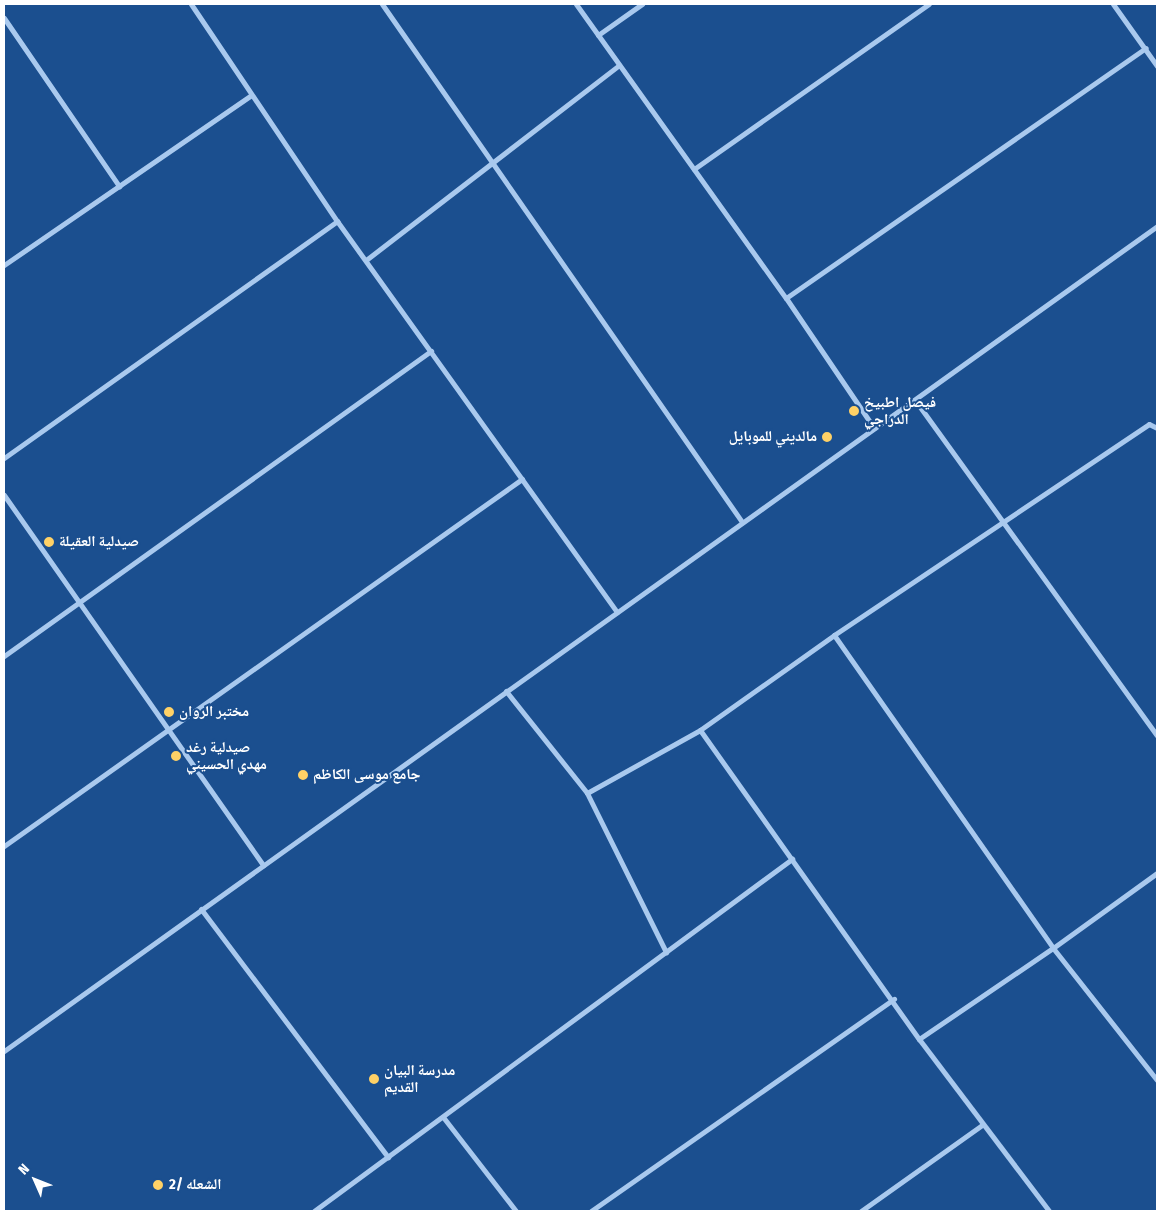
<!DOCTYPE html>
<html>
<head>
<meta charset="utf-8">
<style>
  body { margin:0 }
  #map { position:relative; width:1161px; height:1215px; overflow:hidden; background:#1b4f8f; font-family:"Fira Sans Condensed","Noto Naskh Arabic",sans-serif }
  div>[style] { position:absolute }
  .minor>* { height:5px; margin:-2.5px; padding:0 2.5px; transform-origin:2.5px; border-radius:2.5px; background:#a9c9ee }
  .dots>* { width:14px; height:14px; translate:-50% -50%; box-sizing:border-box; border:2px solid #1b4f8f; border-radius:50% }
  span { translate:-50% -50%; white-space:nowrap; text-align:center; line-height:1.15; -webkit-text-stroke:4px #1b4f8f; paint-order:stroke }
  .poi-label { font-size:15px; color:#fff; font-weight:700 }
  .left { translate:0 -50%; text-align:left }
  .right { translate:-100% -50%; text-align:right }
  .frame { position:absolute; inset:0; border:5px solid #fff; pointer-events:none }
  .north { position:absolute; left:10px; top:1155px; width:50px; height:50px; -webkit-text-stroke:4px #1b4f8f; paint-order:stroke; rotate:314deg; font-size:14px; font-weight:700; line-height:20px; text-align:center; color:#fff }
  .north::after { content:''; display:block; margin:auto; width:18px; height:22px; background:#fff; clip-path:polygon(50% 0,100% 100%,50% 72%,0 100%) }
</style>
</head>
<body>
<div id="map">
  <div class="minor">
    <div style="left:191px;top:4px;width:262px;rotate:56.1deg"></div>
    <div style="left:337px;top:221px;width:481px;rotate:54.4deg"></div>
    <div style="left:382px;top:4px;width:631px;rotate:55.2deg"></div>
    <div style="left:576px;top:4px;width:361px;rotate:54.5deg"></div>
    <div style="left:786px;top:298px;width:157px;rotate:55.9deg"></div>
    <div style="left:1113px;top:4px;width:76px;rotate:54.6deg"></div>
    <div style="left:4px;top:18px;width:204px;rotate:55.6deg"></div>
    <div style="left:598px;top:35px;width:54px;rotate:-35.2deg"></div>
    <div style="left:694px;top:169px;width:287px;rotate:-35.1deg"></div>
    <div style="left:366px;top:260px;width:319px;rotate:-37.6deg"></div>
    <div style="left:4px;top:265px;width:300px;rotate:-34.5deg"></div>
    <div style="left:786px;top:298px;width:438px;rotate:-34.8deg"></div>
    <div style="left:915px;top:400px;width:413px;rotate:54.2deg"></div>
    <div style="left:4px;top:458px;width:409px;rotate:-35.4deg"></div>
    <div style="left:4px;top:495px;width:452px;rotate:55deg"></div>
    <div style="left:834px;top:635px;width:382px;rotate:55deg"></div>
    <div style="left:1053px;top:948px;width:168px;rotate:51.8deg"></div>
    <div style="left:4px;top:656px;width:525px;rotate:-35.54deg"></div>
    <div style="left:506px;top:691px;width:130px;rotate:51.5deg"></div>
    <div style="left:587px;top:793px;width:178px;rotate:63.6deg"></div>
    <div style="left:700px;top:730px;width:379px;rotate:54.7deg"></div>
    <div style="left:919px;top:1039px;width:216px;rotate:52.9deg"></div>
    <div style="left:587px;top:793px;width:129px;rotate:-29.1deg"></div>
    <div style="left:700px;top:730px;width:164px;rotate:-35.3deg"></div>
    <div style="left:834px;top:635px;width:379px;rotate:-33.8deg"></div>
    <div style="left:1149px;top:424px;width:9px;rotate:27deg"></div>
    <div style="left:4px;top:846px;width:635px;rotate:-35.32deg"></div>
    <div style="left:201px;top:909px;width:311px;rotate:53deg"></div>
    <div style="left:919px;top:1039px;width:162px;rotate:-34.2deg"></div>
    <div style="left:1053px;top:948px;width:128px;rotate:-35.8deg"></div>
    <div style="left:4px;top:1051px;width:1418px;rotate:-35.58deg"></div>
    <div style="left:443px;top:1117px;width:119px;rotate:52.2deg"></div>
    <div style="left:314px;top:1211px;width:594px;rotate:-36.37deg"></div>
    <div style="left:591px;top:1211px;width:370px;rotate:-35deg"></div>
    <div style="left:861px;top:1211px;width:148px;rotate:-35.4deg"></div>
  </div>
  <div class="dots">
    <div style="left:854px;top:411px;background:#ffd166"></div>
    <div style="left:827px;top:437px;background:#ffd166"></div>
    <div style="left:49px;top:542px;background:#ffd166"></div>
    <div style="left:169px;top:712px;background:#ffd166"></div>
    <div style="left:176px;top:756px;background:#ffd166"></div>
    <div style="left:303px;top:775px;background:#ffd166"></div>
    <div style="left:374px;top:1079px;background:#ffd166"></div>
    <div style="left:158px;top:1185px;background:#ffd166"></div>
  </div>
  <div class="poi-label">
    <span class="left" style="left:864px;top:411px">فيصل اطبيخ<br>الدراجي</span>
    <span class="right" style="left:817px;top:437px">مالديني للموبايل</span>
    <span class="left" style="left:59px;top:542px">صيدلية العقيلة</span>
    <span class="left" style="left:179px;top:712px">مختبر الروان</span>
    <span class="left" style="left:186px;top:756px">صيدلية رغد<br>مهدي الحسيني</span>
    <span class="left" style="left:313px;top:775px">جامع موسى الكاظم</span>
    <span class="left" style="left:384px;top:1079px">مدرسة البيان<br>القديم</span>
    <span class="left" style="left:169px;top:1185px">الشعله /2</span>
  </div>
  <div class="frame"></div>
  <div class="north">N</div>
</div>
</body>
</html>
